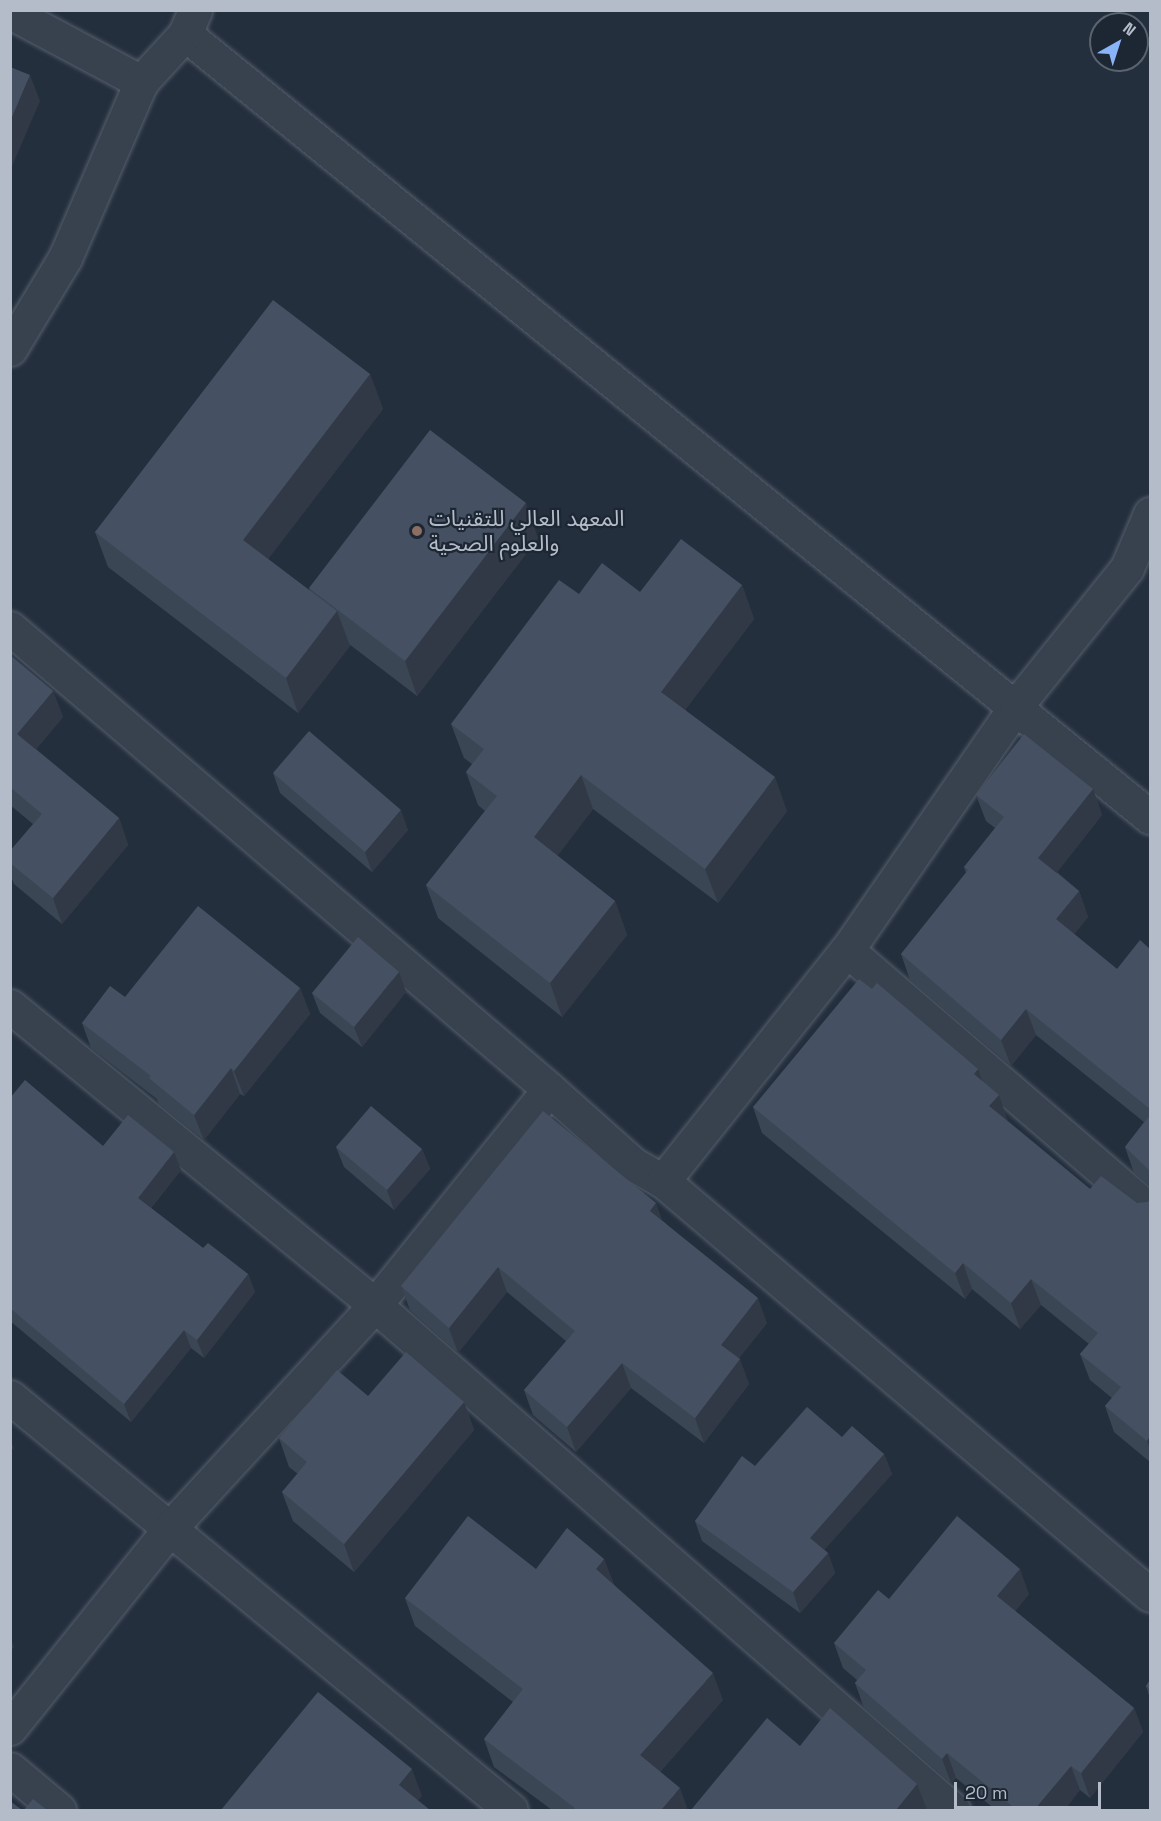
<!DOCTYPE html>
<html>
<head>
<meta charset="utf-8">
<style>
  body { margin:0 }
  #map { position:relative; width:1161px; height:1821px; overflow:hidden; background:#242f3e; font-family:"Space Grotesk","Noto Sans Arabic",sans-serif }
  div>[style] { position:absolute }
  .roads { filter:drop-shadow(0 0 2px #565f6c) drop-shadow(0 0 2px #565f6c) }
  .minor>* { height:33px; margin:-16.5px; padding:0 16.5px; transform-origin:16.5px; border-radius:16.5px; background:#38414e }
  .wall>* { inset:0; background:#3b4654 }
  .shaded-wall>* { inset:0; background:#303945 }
  .building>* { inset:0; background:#455162 }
  .dots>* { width:16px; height:16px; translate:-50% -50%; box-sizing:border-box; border:3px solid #1d2633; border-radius:50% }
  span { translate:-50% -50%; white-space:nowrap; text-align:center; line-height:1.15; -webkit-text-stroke:4.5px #1d2633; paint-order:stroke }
  .poi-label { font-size:22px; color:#b4bcc9 }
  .left { translate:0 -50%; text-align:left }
  .frame { position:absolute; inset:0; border:12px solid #b4bcc9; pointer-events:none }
  .north { position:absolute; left:1089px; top:12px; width:60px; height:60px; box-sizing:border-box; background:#1d2633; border:2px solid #59626f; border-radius:50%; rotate:39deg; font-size:16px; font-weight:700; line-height:24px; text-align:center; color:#b4bcc9 }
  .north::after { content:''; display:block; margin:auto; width:21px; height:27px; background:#8ab4f8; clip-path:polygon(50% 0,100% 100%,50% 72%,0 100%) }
  .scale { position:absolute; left:954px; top:1782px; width:147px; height:27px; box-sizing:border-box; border:3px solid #b4bcc9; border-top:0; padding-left:8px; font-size:18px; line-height:21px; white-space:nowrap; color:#b4bcc9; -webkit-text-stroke:4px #1d2633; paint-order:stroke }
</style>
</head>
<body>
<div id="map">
  <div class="roads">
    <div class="minor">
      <div style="left:10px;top:12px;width:149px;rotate:28.1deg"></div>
      <div style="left:185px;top:34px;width:1243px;rotate:39.06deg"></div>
      <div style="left:10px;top:349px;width:106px;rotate:-58.9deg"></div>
      <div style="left:65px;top:258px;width:192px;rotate:-66.6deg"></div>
      <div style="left:141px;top:82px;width:65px;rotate:-47.5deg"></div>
      <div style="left:185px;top:34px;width:26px;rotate:-67deg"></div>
      <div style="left:10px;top:628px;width:709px;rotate:40.54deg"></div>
      <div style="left:549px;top:1089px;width:113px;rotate:41.8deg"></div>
      <div style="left:633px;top:1164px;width:34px;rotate:30deg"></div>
      <div style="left:663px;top:1181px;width:639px;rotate:40.37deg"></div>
      <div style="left:847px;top:950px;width:400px;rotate:40.7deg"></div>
      <div style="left:10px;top:1006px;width:472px;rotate:39.3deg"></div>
      <div style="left:375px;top:1305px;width:768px;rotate:41.14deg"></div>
      <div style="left:663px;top:1181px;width:295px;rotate:-51.5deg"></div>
      <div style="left:847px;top:950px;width:297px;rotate:-55.3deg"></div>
      <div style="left:1016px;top:706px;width:177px;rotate:-51.2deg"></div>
      <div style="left:1127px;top:568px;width:59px;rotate:-66.9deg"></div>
      <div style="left:10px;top:1397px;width:649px;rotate:39.5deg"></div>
      <div style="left:10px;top:1728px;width:258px;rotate:-51.3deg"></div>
      <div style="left:171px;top:1527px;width:301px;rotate:-47.4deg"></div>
      <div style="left:375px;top:1305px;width:277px;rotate:-51.1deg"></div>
      <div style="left:10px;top:1769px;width:64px;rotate:39.9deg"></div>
    </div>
  </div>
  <div class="wall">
    <div style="clip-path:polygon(370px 374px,383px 409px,268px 559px,310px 591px,309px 588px,538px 538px,417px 696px,349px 644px,350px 646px,298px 713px,108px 567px,95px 532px)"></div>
    <div style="clip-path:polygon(742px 585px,754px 619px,685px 710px,787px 811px,718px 903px,593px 809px,557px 856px,615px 901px,627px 935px,562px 1017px,438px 918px,426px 885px,485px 811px,478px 805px,466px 772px,472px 764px,464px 758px,451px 724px,579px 594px,640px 592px)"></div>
    <div style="clip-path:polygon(10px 655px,53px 691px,63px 717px,36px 749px,119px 818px,128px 845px,62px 924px,14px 884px,10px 874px,10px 851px,33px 824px,10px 805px)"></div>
    <div style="clip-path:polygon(273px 773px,408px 830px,372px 872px,280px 793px)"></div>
    <div style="clip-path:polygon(1093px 789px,1102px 815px,1057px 872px,1079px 891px,1088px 917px,1074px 934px,1117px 969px,1150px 949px,1150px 1188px,1134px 1173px,1125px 1147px,1144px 1122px,1036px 1035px,1011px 1066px,910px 980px,901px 954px,966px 873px,964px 867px,995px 828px,986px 821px,976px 795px)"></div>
    <div style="clip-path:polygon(300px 988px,310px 1014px,244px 1096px,240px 1094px,204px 1140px,159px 1104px,157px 1099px,91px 1048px,82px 1023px,125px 997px)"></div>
    <div style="clip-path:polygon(872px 989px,978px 1069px,982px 1081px,1008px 1121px,1090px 1189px,1137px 1203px,1147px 1202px,1150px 1200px,1150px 1462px,1114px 1432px,1105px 1406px,1112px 1398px,1090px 1380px,1080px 1354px,1089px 1344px,1041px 1305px,1020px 1329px,972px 1289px,965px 1299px,762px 1133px,753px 1107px)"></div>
    <div style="clip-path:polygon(406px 992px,362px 1047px,320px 1013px,312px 993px)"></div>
    <div style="clip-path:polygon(10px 1098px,103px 1146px,181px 1170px,151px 1208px,203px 1248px,248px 1274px,255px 1292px,204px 1358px,191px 1348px,131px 1422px,10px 1321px)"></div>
    <div style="clip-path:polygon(336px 1147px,422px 1149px,430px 1169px,394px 1210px,344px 1167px)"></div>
    <div style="clip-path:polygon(663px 1221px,767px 1323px,739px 1358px,749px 1384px,704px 1443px,631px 1388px,576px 1452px,533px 1415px,524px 1390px,566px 1341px,507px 1292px,458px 1353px,410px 1310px,401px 1286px)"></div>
    <div style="clip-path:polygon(368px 1396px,464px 1402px,474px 1430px,354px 1572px,293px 1521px,282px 1492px,298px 1474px,289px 1467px,279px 1438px)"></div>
    <div style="clip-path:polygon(842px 1437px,884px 1454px,892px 1474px,824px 1550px,828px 1553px,835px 1573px,800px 1613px,702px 1541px,695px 1521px,755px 1466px)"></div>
    <div style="clip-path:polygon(604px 1559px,614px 1585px,723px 1700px,660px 1772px,688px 1810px,552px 1810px,494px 1767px,484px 1739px,513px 1702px,415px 1626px,405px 1598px,536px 1569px)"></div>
    <div style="clip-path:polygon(1029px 1594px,1015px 1611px,1134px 1708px,1143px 1732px,1090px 1798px,1080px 1790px,1064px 1810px,996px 1810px,956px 1778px,951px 1783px,864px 1708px,855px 1683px,857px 1680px,843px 1668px,834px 1643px,889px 1599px)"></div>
    <div style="clip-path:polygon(1150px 1680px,1150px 1699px,1146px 1686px)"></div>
  </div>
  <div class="shaded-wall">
    <div style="clip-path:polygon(30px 75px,40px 101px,10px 171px,10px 122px)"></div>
    <div style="clip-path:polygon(370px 374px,383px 409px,256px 575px,243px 540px)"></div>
    <div style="clip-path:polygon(526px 503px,538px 538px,417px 696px,405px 661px)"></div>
    <div style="clip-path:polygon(742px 585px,754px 619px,674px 725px,661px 692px)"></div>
    <div style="clip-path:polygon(337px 611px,350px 646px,298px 713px,286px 678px)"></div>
    <div style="clip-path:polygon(53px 691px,63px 717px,27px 760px,17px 734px)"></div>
    <div style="clip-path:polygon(581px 775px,593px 809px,546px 871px,534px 837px)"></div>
    <div style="clip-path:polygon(775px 777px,787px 811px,718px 903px,705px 869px)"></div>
    <div style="clip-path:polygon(1093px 789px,1102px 815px,1048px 884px,1038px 858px)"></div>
    <div style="clip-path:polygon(401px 810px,408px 830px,372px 872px,365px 852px)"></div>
    <div style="clip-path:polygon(119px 818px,128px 845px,62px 924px,53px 898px)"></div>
    <div style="clip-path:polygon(1079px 891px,1088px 917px,1066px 945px,1056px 919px)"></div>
    <div style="clip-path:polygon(615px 901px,627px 935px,562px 1017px,550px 983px)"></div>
    <div style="clip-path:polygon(399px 972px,406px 992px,362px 1047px,354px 1027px)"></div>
    <div style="clip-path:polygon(300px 988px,310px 1014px,244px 1096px,234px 1071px)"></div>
    <div style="clip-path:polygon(1026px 1009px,1036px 1035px,1011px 1066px,1001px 1040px)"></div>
    <div style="clip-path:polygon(231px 1068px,240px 1094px,204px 1140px,194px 1115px)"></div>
    <div style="clip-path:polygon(978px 1069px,987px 1095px,974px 1074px)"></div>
    <div style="clip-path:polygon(999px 1095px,1008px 1121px,989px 1106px)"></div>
    <div style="clip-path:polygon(422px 1149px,430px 1169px,394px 1210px,387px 1190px)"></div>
    <div style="clip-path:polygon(174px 1152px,181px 1170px,144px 1216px,138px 1198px)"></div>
    <div style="clip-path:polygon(656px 1203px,665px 1228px,650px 1211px)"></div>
    <div style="clip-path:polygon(963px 1263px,972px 1289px,965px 1299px,955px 1273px)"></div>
    <div style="clip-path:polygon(498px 1267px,507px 1292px,458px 1353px,449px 1328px)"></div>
    <div style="clip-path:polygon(248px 1274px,255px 1292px,204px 1358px,197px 1340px)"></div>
    <div style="clip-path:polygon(1031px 1279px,1041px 1305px,1020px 1329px,1011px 1303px)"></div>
    <div style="clip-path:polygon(758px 1298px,767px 1323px,730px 1369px,721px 1345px)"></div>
    <div style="clip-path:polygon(184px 1330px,191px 1348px,131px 1422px,124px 1404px)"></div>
    <div style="clip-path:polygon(740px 1359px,749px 1384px,704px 1443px,695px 1418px)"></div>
    <div style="clip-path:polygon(622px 1363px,631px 1388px,576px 1452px,567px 1427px)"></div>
    <div style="clip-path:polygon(464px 1402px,474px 1430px,354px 1572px,344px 1544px)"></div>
    <div style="clip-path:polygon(1150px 1436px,1150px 1450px,1147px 1441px)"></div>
    <div style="clip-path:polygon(10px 1439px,14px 1448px,10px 1452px)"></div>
    <div style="clip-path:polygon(884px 1454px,892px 1474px,817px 1558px,810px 1538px)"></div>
    <div style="clip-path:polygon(828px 1553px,835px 1573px,800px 1613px,793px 1592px)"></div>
    <div style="clip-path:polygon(604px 1559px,614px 1586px,596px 1569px)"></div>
    <div style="clip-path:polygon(1020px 1569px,1029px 1594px,1006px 1621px,997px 1596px)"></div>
    <div style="clip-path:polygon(10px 1637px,14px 1647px,10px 1652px)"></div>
    <div style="clip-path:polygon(713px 1673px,723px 1700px,650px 1783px,640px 1755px)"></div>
    <div style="clip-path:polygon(1134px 1708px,1143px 1732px,1090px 1798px,1081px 1773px)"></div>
    <div style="clip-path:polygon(947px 1753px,956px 1778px,951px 1783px,942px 1759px)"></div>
    <div style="clip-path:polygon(1071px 1766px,1080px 1790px,1064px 1810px,1034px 1810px)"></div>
    <div style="clip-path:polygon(412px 1769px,422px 1796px,410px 1810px,399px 1785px)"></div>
    <div style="clip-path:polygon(917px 1784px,927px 1810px,897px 1810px,897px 1809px)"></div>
    <div style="clip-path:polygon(680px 1788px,688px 1810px,661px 1810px)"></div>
  </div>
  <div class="building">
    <div style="clip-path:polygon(10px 67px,30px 75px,10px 122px)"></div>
    <div style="clip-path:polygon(273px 300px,370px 374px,243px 540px,337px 611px,286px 678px,95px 532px)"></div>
    <div style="clip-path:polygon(430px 430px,526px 503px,405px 661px,309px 588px)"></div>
    <div style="clip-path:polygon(681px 539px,742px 585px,661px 692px,775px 777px,705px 869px,581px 775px,534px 837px,615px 901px,550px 983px,426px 885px,497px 796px,466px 772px,484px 749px,451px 724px,559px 580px,579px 594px,602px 563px,640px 592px)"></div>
    <div style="clip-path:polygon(10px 655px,53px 691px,17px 734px,119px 818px,53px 898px,10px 863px,10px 851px,42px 814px,10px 787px)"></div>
    <div style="clip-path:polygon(309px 731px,401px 810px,365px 852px,273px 773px)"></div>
    <div style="clip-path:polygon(1024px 734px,1093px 789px,1038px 858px,1079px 891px,1056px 919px,1117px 969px,1140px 940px,1150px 949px,1150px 1109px,1026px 1009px,1001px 1040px,901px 954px,968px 870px,964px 867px,1004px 817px,976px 795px)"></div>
    <div style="clip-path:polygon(198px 906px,300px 988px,234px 1071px,231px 1068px,194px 1115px,149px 1078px,151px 1076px,82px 1023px,110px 986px,125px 997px)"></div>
    <div style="clip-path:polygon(358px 937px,399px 972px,354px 1027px,312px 993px)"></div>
    <div style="clip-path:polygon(859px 979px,872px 989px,877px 983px,978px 1069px,974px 1074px,999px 1095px,989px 1106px,1090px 1189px,1101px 1176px,1137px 1203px,1147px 1202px,1150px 1200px,1150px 1436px,1147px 1441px,1105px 1406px,1121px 1387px,1080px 1354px,1098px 1333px,1031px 1279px,1011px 1303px,963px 1263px,955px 1273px,753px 1107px)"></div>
    <div style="clip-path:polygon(25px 1080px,103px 1146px,128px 1115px,174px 1152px,138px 1198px,203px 1248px,208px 1243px,248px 1274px,197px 1340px,184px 1330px,124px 1404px,10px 1308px,10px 1098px)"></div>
    <div style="clip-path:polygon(371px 1106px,422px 1149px,387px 1190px,336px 1147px)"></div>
    <div style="clip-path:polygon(543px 1111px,656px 1203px,650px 1211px,758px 1298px,721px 1345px,740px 1359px,695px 1418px,622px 1363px,567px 1427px,524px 1390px,575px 1331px,498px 1267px,449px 1328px,401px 1286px)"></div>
    <div style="clip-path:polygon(1150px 1115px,1150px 1171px,1125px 1147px)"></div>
    <div style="clip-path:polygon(406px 1352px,464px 1402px,344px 1544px,282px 1492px,307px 1462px,279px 1438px,337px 1370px,368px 1396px)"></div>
    <div style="clip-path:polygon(807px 1407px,842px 1437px,852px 1426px,884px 1454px,810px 1538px,828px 1553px,793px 1592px,695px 1521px,742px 1456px,755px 1466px)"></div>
    <div style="clip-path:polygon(468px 1516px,536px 1569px,567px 1528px,604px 1559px,596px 1569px,713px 1673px,640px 1755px,680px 1788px,661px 1810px,574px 1810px,575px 1808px,484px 1739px,523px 1689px,405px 1598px)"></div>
    <div style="clip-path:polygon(957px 1516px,1020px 1569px,997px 1596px,1134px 1708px,1081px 1773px,1071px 1766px,1034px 1810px,1017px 1810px,947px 1753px,942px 1759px,855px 1683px,866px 1670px,834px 1643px,878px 1590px,889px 1599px)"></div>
    <div style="clip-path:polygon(1150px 1680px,1150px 1690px,1146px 1686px)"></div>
    <div style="clip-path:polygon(318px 1692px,412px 1769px,399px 1785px,430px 1810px,221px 1810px)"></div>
    <div style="clip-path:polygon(830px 1708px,917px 1784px,897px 1809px,899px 1810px,691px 1810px,767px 1718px,800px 1746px)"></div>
    <div style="clip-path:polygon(33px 1799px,47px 1810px,24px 1810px)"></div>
    <div style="clip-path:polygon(10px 1801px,22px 1810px,10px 1810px)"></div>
  </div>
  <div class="dots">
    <div style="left:417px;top:531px;background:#8d6e63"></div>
  </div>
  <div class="poi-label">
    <span class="left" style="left:429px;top:531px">المعهد العالي للتقنيات<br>والعلوم الصحية</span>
  </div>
  <div class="frame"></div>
  <div class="north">N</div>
  <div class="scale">20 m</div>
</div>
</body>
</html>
